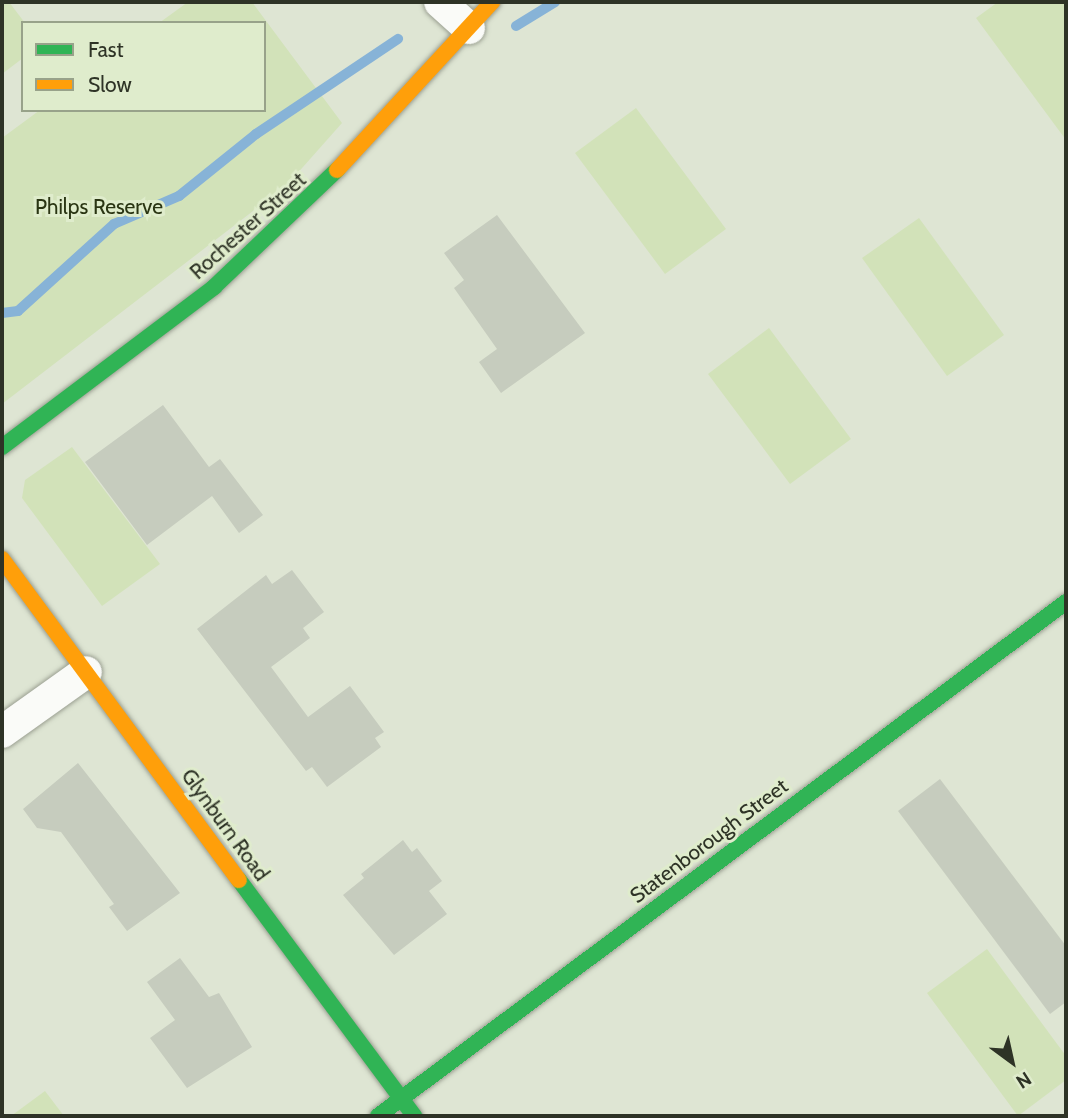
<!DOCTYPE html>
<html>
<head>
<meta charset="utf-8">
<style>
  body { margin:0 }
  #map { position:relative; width:1068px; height:1118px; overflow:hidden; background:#dee5d3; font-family:Cabin,sans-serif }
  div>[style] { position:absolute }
  .green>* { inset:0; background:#d2e2b9 }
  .stream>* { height:10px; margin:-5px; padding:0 5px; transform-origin:5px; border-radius:5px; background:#87b3d7 }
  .building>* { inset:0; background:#c6ccbe }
  .roads { filter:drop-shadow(0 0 2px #9ba092) drop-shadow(0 0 2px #9ba092) }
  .street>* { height:32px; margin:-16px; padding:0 16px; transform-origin:16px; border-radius:16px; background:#fafbf8 }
  .fast>* { height:16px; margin:-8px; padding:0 8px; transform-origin:8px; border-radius:8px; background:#30b455 }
  .slow>* { height:16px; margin:-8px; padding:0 8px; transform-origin:8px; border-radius:8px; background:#ff9f0a }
  span { translate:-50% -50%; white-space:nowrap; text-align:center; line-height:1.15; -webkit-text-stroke:6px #dfeccc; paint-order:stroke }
  .park-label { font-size:21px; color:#2a3513 }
  .street-label { font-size:21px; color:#2e3326 }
  .frame { position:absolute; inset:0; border:4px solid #2e3326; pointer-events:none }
  .legend { position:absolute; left:21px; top:21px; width:245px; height:91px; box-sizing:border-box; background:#dfeccc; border:2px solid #98a28a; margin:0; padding:9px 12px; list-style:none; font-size:21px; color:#2e3326 }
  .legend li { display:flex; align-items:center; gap:14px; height:35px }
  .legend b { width:35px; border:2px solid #98a28a }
  .north { position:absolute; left:977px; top:1027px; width:70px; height:70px; -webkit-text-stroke:5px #dfeccc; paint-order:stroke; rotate:147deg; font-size:19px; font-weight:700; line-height:28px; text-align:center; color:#2e3326 }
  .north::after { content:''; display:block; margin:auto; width:24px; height:32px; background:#2e3326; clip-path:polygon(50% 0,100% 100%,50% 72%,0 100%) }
</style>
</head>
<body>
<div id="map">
  <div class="green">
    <div style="clip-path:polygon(2px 2px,9px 2px,25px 23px,23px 58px,2px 74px)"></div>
    <div style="clip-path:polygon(188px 2px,252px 2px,342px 123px,287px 185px,2px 404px,2px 138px,40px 110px,264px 110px,264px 23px,159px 23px)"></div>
    <div style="clip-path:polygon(998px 2px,1066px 2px,1066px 140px,976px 18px)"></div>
    <div style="clip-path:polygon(636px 108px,726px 229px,665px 274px,575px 153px)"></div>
    <div style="clip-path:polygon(919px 218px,1004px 335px,947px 376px,862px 258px)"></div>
    <div style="clip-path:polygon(769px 328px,851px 439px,790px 484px,708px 374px)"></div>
    <div style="clip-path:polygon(72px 447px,160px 564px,102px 606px,22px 498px,25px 480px)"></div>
    <div style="clip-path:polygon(987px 949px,1066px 1056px,1066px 1080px,1018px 1116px,927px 993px)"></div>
    <div style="clip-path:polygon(45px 1091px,64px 1116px,11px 1116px)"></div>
  </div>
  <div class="stream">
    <div style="left:516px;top:26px;width:46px;rotate:-31.6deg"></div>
    <div style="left:2px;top:313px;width:16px;rotate:-7deg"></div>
    <div style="left:18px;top:311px;width:130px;rotate:-42.2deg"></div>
    <div style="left:114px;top:224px;width:71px;rotate:-23.3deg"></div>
    <div style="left:179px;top:196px;width:99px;rotate:-38.8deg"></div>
    <div style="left:256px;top:134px;width:171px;rotate:-33.8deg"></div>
  </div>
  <div class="building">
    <div style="clip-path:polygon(497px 215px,585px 333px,501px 393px,479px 362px,497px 349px,454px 288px,464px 280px,444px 253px)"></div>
    <div style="clip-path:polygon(163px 405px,209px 467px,220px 459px,263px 515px,239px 533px,212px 496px,147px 545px,85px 462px)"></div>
    <div style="clip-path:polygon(292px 570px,324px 612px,303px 628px,310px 638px,271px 667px,308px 717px,350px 686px,384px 732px,375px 738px,381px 747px,327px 787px,312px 767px,306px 771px,197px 629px,266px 575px,272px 584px)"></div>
    <div style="clip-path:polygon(78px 763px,180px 893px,127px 931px,109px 907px,114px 904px,61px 832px,37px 828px,23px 809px)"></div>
    <div style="clip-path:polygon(940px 779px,1066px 946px,1066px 1002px,1050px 1014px,898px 811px)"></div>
    <div style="clip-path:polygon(403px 840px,412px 852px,417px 848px,442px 881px,429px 891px,447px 914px,394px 955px,343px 895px,364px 878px,361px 874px)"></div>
    <div style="clip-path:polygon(180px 958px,209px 997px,219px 993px,252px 1047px,187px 1088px,150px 1038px,175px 1020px,147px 982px)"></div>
  </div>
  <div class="roads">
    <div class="street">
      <div style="left:440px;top:2px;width:39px;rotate:42deg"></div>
      <div style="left:2px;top:732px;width:103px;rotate:-35.5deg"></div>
    </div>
    <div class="fast">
      <div style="left:2px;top:447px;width:266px;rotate:-37deg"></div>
      <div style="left:214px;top:287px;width:170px;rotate:-43.6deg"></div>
      <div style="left:239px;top:880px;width:294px;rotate:53.4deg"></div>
      <div style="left:378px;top:1116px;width:859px;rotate:-36.76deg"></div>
    </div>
    <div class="slow">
      <div style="left:337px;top:170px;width:229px;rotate:-47.3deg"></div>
      <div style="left:2px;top:559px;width:399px;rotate:53.6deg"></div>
    </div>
  </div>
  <div class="park-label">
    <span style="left:99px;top:207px">Philps Reserve</span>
  </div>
  <div class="street-label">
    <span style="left:248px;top:226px;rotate:-42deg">Rochester Street</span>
    <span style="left:225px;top:825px;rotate:54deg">Glynburn Road</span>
    <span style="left:709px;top:841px;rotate:-37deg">Statenborough Street</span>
  </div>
  <div class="frame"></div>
  <ul class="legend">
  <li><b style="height:9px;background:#30b455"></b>Fast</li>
  <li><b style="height:9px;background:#ff9f0a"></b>Slow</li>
  </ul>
  <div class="north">N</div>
</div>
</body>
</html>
